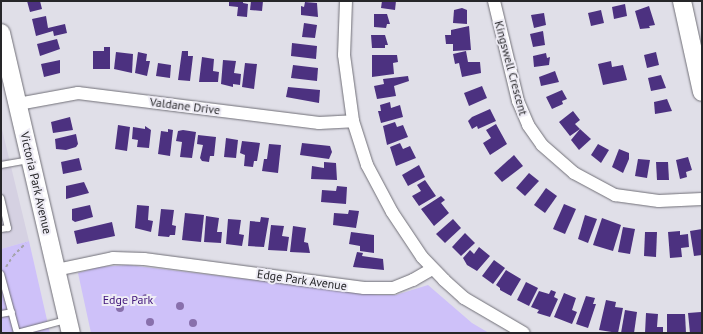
<!DOCTYPE html>
<html>
<head>
<meta charset="utf-8">
<style>
  body { margin:0 }
  #map { position:relative; width:703px; height:334px; overflow:hidden; background:#e0dfe8; font-family:"PT Sans",sans-serif }
  div>[style] { position:absolute }
  .built>* { inset:0; background:#d5d1e2 }
  .green>* { inset:0; background:#cec1f9 }
  .building>* { inset:0; background:#4c3180 }
  .path>* { height:2px; margin-top:-1px; transform-origin:0; background:repeating-linear-gradient(90deg,#a4a3aa 0 3px,transparent 0 6px) }
  .roads { filter:drop-shadow(0 0 1px #706f77) drop-shadow(0 0 1px #706f77) }
  .lane>* { height:6px; margin:-3px; padding:0 3px; transform-origin:3px; border-radius:3px; background:#fff }
  .street>* { height:12px; margin:-6px; padding:0 6px; transform-origin:6px; border-radius:6px; background:#fff }
  .secondary>* { height:18px; margin:-9px; padding:0 9px; transform-origin:9px; border-radius:9px; background:#fff }
  .trees>* { width:8px; height:8px; margin:-4px; border-radius:50%; background:#8870ac }
  span { translate:-50% -50%; white-space:nowrap; text-align:center; line-height:1.15; -webkit-text-stroke:4px #eeecf5; paint-order:stroke }
  .street-label { font-size:12px; color:#262629 }
  .park-label { font-size:12px; color:#40157b }
  .frame { position:absolute; inset:0; border:2px solid #262629; pointer-events:none }
</style>
</head>
<body>
<div id="map">
  <div class="built">
    <div style="clip-path:polygon(1px 125px,29px 241px,1px 249px)"></div>
  </div>
  <div class="green">
    <div style="clip-path:polygon(29px 241px,50px 333px,1px 333px,1px 249px)"></div>
    <div style="clip-path:polygon(128px 265px,378px 295px,396px 295px,428px 285px,472px 323px,489px 333px,91px 333px,78px 273px,99px 267px)"></div>
  </div>
  <div class="building">
    <div style="clip-path:polygon(27px 1px,40px 1px,42px 9px,30px 12px)"></div>
    <div style="clip-path:polygon(229px 1px,243px 1px,243px 3px,248px 4px,247px 17px,237px 16px,238px 7px,229px 6px)"></div>
    <div style="clip-path:polygon(251px 1px,263px 1px,262px 11px,250px 10px)"></div>
    <div style="clip-path:polygon(382px 1px,396px 1px,395px 10px,381px 8px)"></div>
    <div style="clip-path:polygon(305px 2px,317px 3px,318px 17px,301px 15px,301px 6px,304px 7px)"></div>
    <div style="clip-path:polygon(625px 4px,627px 16px,614px 19px,612px 7px)"></div>
    <div style="clip-path:polygon(649px 6px,655px 25px,649px 26px,650px 28px,640px 29px,635px 11px)"></div>
    <div style="clip-path:polygon(462px 8px,467px 10px,467px 24px,453px 23px,454px 10px)"></div>
    <div style="clip-path:polygon(601px 10px,604px 23px,591px 26px,588px 13px)"></div>
    <div style="clip-path:polygon(544px 13px,546px 25px,534px 28px,531px 15px)"></div>
    <div style="clip-path:polygon(374px 14px,387px 14px,390px 24px,387px 24px,386px 28px,374px 27px)"></div>
    <div style="clip-path:polygon(46px 16px,48px 28px,65px 24px,67px 33px,54px 36px,53px 31px,36px 36px,32px 19px)"></div>
    <div style="clip-path:polygon(304px 23px,317px 25px,315px 38px,302px 37px)"></div>
    <div style="clip-path:polygon(469px 26px,471px 50px,453px 51px,453px 44px,446px 44px,445px 35px,451px 35px,451px 30px)"></div>
    <div style="clip-path:polygon(543px 31px,545px 45px,533px 47px,530px 34px)"></div>
    <div style="clip-path:polygon(371px 35px,385px 35px,388px 45px,385px 45px,385px 48px,372px 48px)"></div>
    <div style="clip-path:polygon(57px 39px,60px 49px,40px 56px,37px 44px)"></div>
    <div style="clip-path:polygon(292px 43px,317px 46px,316px 59px,291px 56px)"></div>
    <div style="clip-path:polygon(104px 47px,110px 47px,110px 69px,93px 69px,93px 51px,104px 51px)"></div>
    <div style="clip-path:polygon(182px 51px,188px 51px,188px 56px,193px 56px,190px 81px,178px 80px)"></div>
    <div style="clip-path:polygon(466px 51px,468px 62px,480px 62px,481px 73px,462px 77px,459px 63px,455px 64px,453px 54px)"></div>
    <div style="clip-path:polygon(116px 52px,133px 54px,132px 73px,114px 69px)"></div>
    <div style="clip-path:polygon(138px 52px,147px 54px,146px 61px,150px 61px,147px 76px,135px 73px)"></div>
    <div style="clip-path:polygon(656px 52px,659px 65px,647px 68px,644px 55px)"></div>
    <div style="clip-path:polygon(546px 53px,547px 58px,550px 57px,549px 65px,534px 67px,533px 56px)"></div>
    <div style="clip-path:polygon(372px 55px,397px 55px,398px 62px,393px 63px,394px 74px,372px 77px)"></div>
    <div style="clip-path:polygon(202px 57px,214px 59px,213px 71px,219px 72px,218px 82px,199px 82px)"></div>
    <div style="clip-path:polygon(60px 60px,60px 73px,44px 77px,41px 64px)"></div>
    <div style="clip-path:polygon(223px 60px,236px 61px,234px 73px,241px 74px,240px 85px,233px 84px,233px 87px,221px 84px)"></div>
    <div style="clip-path:polygon(611px 61px,612px 67px,623px 65px,627px 80px,603px 85px,598px 64px)"></div>
    <div style="clip-path:polygon(158px 63px,171px 65px,170px 78px,156px 76px)"></div>
    <div style="clip-path:polygon(245px 63px,257px 64px,254px 89px,242px 87px)"></div>
    <div style="clip-path:polygon(293px 65px,318px 68px,317px 81px,291px 78px)"></div>
    <div style="clip-path:polygon(555px 71px,559px 82px,541px 86px,539px 77px)"></div>
    <div style="clip-path:polygon(661px 75px,666px 88px,651px 91px,648px 78px)"></div>
    <div style="clip-path:polygon(408px 76px,409px 81px,394px 86px,396px 96px,377px 99px,374px 86px,384px 84px,383px 79px)"></div>
    <div style="clip-path:polygon(482px 86px,487px 98px,469px 106px,464px 93px)"></div>
    <div style="clip-path:polygon(288px 87px,320px 90px,319px 103px,286px 97px)"></div>
    <div style="clip-path:polygon(562px 90px,567px 99px,562px 101px,563px 104px,552px 109px,546px 97px)"></div>
    <div style="clip-path:polygon(667px 99px,672px 111px,655px 114px,654px 102px)"></div>
    <div style="clip-path:polygon(390px 102px,391px 108px,400px 105px,403px 117px,381px 123px,378px 111px,381px 111px,380px 105px)"></div>
    <div style="clip-path:polygon(490px 109px,496px 121px,478px 129px,477px 126px,472px 129px,468px 121px,472px 117px)"></div>
    <div style="clip-path:polygon(573px 111px,580px 120px,575px 124px,580px 129px,570px 136px,559px 122px)"></div>
    <div style="clip-path:polygon(70px 117px,73px 130px,53px 133px,51px 122px)"></div>
    <div style="clip-path:polygon(395px 122px,397px 127px,403px 125px,408px 137px,387px 145px,383px 126px)"></div>
    <div style="clip-path:polygon(496px 124px,507px 144px,490px 155px,483px 143px,491px 138px,486px 130px)"></div>
    <div style="clip-path:polygon(118px 125px,130px 127px,127px 151px,115px 149px)"></div>
    <div style="clip-path:polygon(145px 126px,151px 130px,149px 148px,137px 147px,138px 140px,132px 139px,133px 127px,145px 129px)"></div>
    <div style="clip-path:polygon(168px 129px,173px 130px,170px 156px,158px 154px,161px 131px,168px 132px)"></div>
    <div style="clip-path:polygon(580px 129px,591px 139px,579px 150px,571px 140px)"></div>
    <div style="clip-path:polygon(183px 130px,196px 132px,192px 158px,180px 157px,182px 142px,176px 141px,178px 131px)"></div>
    <div style="clip-path:polygon(76px 134px,78px 144px,76px 147px,66px 150px,56px 149px,55px 139px)"></div>
    <div style="clip-path:polygon(198px 135px,216px 137px,214px 156px,210px 156px,209px 162px,202px 161px,200px 158px,203px 145px,197px 144px)"></div>
    <div style="clip-path:polygon(226px 138px,238px 140px,236px 158px,224px 157px)"></div>
    <div style="clip-path:polygon(242px 141px,260px 143px,257px 161px,254px 161px,253px 167px,244px 166px,245px 155px,240px 153px)"></div>
    <div style="clip-path:polygon(302px 143px,330px 146px,332px 152px,329px 159px,300px 155px)"></div>
    <div style="clip-path:polygon(400px 143px,403px 149px,410px 146px,416px 158px,396px 166px,390px 147px)"></div>
    <div style="clip-path:polygon(269px 144px,281px 145px,278px 173px,262px 171px,264px 159px,267px 159px)"></div>
    <div style="clip-path:polygon(598px 144px,609px 150px,601px 163px,591px 155px)"></div>
    <div style="clip-path:polygon(619px 149px,629px 153px,629px 159px,623px 173px,612px 167px)"></div>
    <div style="clip-path:polygon(514px 155px,523px 166px,502px 182px,494px 173px)"></div>
    <div style="clip-path:polygon(688px 157px,692px 170px,686px 172px,687px 177px,680px 179px,676px 160px)"></div>
    <div style="clip-path:polygon(79px 158px,82px 170px,63px 174px,61px 162px)"></div>
    <div style="clip-path:polygon(638px 159px,650px 160px,647px 178px,635px 176px)"></div>
    <div style="clip-path:polygon(324px 162px,336px 163px,337px 180px,311px 179px,312px 166px,324px 168px)"></div>
    <div style="clip-path:polygon(656px 162px,668px 162px,669px 180px,657px 180px)"></div>
    <div style="clip-path:polygon(419px 165px,425px 177px,408px 186px,402px 175px)"></div>
    <div style="clip-path:polygon(529px 173px,539px 181px,525px 196px,516px 188px)"></div>
    <div style="clip-path:polygon(425px 180px,436px 196px,419px 206px,412px 196px,421px 191px,417px 185px)"></div>
    <div style="clip-path:polygon(84px 182px,89px 193px,66px 199px,66px 186px)"></div>
    <div style="clip-path:polygon(337px 186px,347px 187px,346px 204px,321px 202px,322px 190px,336px 191px)"></div>
    <div style="clip-path:polygon(546px 188px,557px 196px,545px 213px,534px 205px)"></div>
    <div style="clip-path:polygon(441px 196px,445px 200px,441px 203px,449px 213px,434px 226px,421px 209px)"></div>
    <div style="clip-path:polygon(564px 204px,576px 209px,565px 234px,553px 229px)"></div>
    <div style="clip-path:polygon(90px 205px,93px 217px,75px 222px,72px 220px,72px 209px)"></div>
    <div style="clip-path:polygon(137px 205px,149px 206px,148px 220px,153px 221px,151px 232px,135px 228px)"></div>
    <div style="clip-path:polygon(161px 209px,174px 210px,172px 225px,176px 226px,175px 235px,170px 235px,169px 237px,158px 236px)"></div>
    <div style="clip-path:polygon(349px 210px,359px 211px,356px 228px,333px 225px,334px 213px,348px 214px)"></div>
    <div style="clip-path:polygon(185px 213px,204px 215px,201px 242px,182px 240px)"></div>
    <div style="clip-path:polygon(585px 215px,597px 219px,588px 243px,578px 239px)"></div>
    <div style="clip-path:polygon(206px 216px,219px 218px,217px 232px,222px 232px,221px 243px,204px 242px)"></div>
    <div style="clip-path:polygon(261px 217px,269px 218px,264px 247px,248px 246px,250px 221px,260px 222px)"></div>
    <div style="clip-path:polygon(602px 218px,621px 225px,613px 251px,593px 245px)"></div>
    <div style="clip-path:polygon(228px 219px,241px 220px,239px 234px,244px 235px,242px 246px,226px 244px)"></div>
    <div style="clip-path:polygon(453px 219px,461px 228px,445px 243px,436px 234px)"></div>
    <div style="clip-path:polygon(112px 222px,115px 236px,77px 244px,74px 231px)"></div>
    <div style="clip-path:polygon(271px 225px,284px 226px,282px 236px,289px 237px,287px 251px,268px 250px)"></div>
    <div style="clip-path:polygon(293px 226px,306px 228px,304px 242px,308px 243px,310px 253px,290px 252px)"></div>
    <div style="clip-path:polygon(623px 227px,635px 229px,630px 254px,618px 252px)"></div>
    <div style="clip-path:polygon(702px 229px,702px 255px,694px 256px,690px 231px)"></div>
    <div style="clip-path:polygon(680px 231px,680px 235px,688px 234px,689px 247px,681px 248px,682px 257px,670px 258px,668px 232px)"></div>
    <div style="clip-path:polygon(351px 232px,374px 235px,374px 253px,360px 251px,360px 246px,349px 244px)"></div>
    <div style="clip-path:polygon(645px 232px,657px 232px,656px 257px,644px 256px)"></div>
    <div style="clip-path:polygon(465px 233px,475px 243px,461px 256px,452px 247px)"></div>
    <div style="clip-path:polygon(479px 247px,490px 256px,477px 271px,467px 265px,463px 258px,470px 250px,474px 254px)"></div>
    <div style="clip-path:polygon(357px 252px,363px 253px,362px 256px,383px 259px,384px 270px,353px 267px)"></div>
    <div style="clip-path:polygon(494px 260px,505px 268px,493px 284px,482px 276px)"></div>
    <div style="clip-path:polygon(506px 270px,521px 279px,511px 296px,500px 290px,500px 288px,496px 285px)"></div>
    <div style="clip-path:polygon(526px 282px,538px 288px,529px 306px,517px 300px)"></div>
    <div style="clip-path:polygon(551px 290px,556px 292px,554px 297px,558px 299px,550px 317px,537px 313px,539px 310px,531px 307px,539px 291px,549px 294px)"></div>
    <div style="clip-path:polygon(564px 293px,576px 298px,572px 310px,577px 312px,572px 324px,554px 317px)"></div>
    <div style="clip-path:polygon(586px 296px,595px 298px,593px 304px,596px 304px,588px 328px,576px 324px)"></div>
    <div style="clip-path:polygon(606px 300px,616px 302px,615px 307px,623px 308px,618px 333px,599px 330px)"></div>
    <div style="clip-path:polygon(625px 310px,637px 312px,634px 333px,621px 333px)"></div>
    <div style="clip-path:polygon(701px 312px,702px 333px,690px 333px,688px 313px)"></div>
    <div style="clip-path:polygon(646px 313px,658px 314px,657px 327px,663px 327px,663px 333px,645px 333px)"></div>
    <div style="clip-path:polygon(667px 314px,685px 314px,686px 333px,667px 333px)"></div>
  </div>
  <div class="path">
    <div style="left:6px;top:267px;width:13px;rotate:-58deg"></div>
    <div style="left:13px;top:256px;width:18px;rotate:-45deg"></div>
  </div>
  <div class="roads">
    <div class="lane">
      <div style="left:1px;top:165px;width:28px;rotate:-10deg"></div>
      <div style="left:1px;top:198px;width:31px;rotate:77deg"></div>
      <div style="left:8px;top:228px;width:7px;rotate:172deg"></div>
      <div style="left:1px;top:274px;width:61px;rotate:74.8deg"></div>
      <div style="left:1px;top:314px;width:11px;rotate:-10deg"></div>
      <div style="left:17px;top:333px;width:51px;rotate:-14.9deg"></div>
    </div>
    <div class="street">
      <div style="left:346px;top:1px;width:54px;rotate:92.1deg"></div>
      <div style="left:344px;top:55px;width:67px;rotate:82.2deg"></div>
      <div style="left:353px;top:121px;width:46px;rotate:72.3deg"></div>
      <div style="left:367px;top:165px;width:53px;rotate:62deg"></div>
      <div style="left:392px;top:212px;width:54px;rotate:56.3deg"></div>
      <div style="left:422px;top:257px;width:32px;rotate:46deg"></div>
      <div style="left:444px;top:280px;width:27px;rotate:42deg"></div>
      <div style="left:464px;top:298px;width:69px;rotate:30.3deg"></div>
      <div style="left:494px;top:1px;width:103px;rotate:76.5deg"></div>
      <div style="left:518px;top:101px;width:26px;rotate:67deg"></div>
      <div style="left:528px;top:125px;width:24px;rotate:55deg"></div>
      <div style="left:542px;top:145px;width:43px;rotate:41.2deg"></div>
      <div style="left:574px;top:173px;width:47px;rotate:28.2deg"></div>
      <div style="left:615px;top:195px;width:44px;rotate:7.8deg"></div>
      <div style="left:659px;top:201px;width:43px;rotate:-2.7deg"></div>
      <div style="left:18px;top:104px;width:61px;rotate:-10.4deg"></div>
      <div style="left:78px;top:93px;width:243px;rotate:7.1deg"></div>
      <div style="left:319px;top:123px;width:34px;rotate:-3deg"></div>
      <div style="left:56px;top:270px;width:58px;rotate:-11.9deg"></div>
      <div style="left:113px;top:258px;width:31px;rotate:2deg"></div>
      <div style="left:144px;top:259px;width:222px;rotate:7.5deg"></div>
      <div style="left:364px;top:288px;width:29px"></div>
      <div style="left:393px;top:288px;width:22px;rotate:-22deg"></div>
      <div style="left:413px;top:280px;width:22px;rotate:-30deg"></div>
    </div>
    <div class="secondary">
      <div style="left:682px;top:1px;width:93px;rotate:77.6deg"></div>
      <div style="left:1px;top:33px;width:308px;rotate:76.9deg"></div>
    </div>
  </div>
  <div class="trees">
    <div style="left:146px;top:298px"></div>
    <div style="left:180px;top:306px"></div>
    <div style="left:120px;top:308px"></div>
    <div style="left:150px;top:322px"></div>
    <div style="left:193px;top:323px"></div>
  </div>
  <div class="street-label">
    <span style="left:511px;top:68px;rotate:75deg">Kingswell Crescent</span>
    <span style="left:185px;top:106px;rotate:7deg">Valdane Drive</span>
    <span style="left:36px;top:183px;rotate:77deg">Victoria Park Avenue</span>
    <span style="left:302px;top:280px;rotate:8deg">Edge Park Avenue</span>
  </div>
  <div class="park-label">
    <span style="left:128px;top:300px">Edge Park</span>
  </div>
  <div class="frame"></div>
</div>
</body>
</html>
